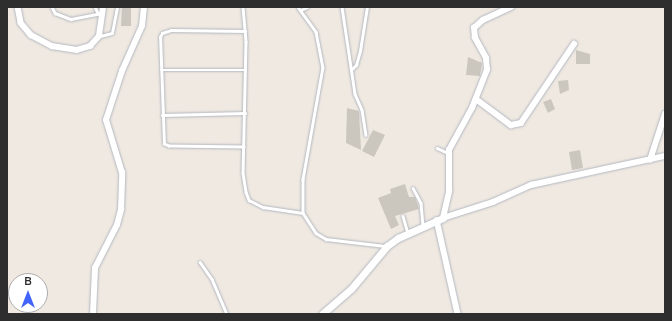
<!DOCTYPE html>
<html>
<head>
<meta charset="utf-8">
<style>
  body { margin:0 }
  #map { position:relative; width:672px; height:321px; overflow:hidden; background:#efe9e1; font-family:"Nunito Sans",sans-serif }
  div>[style] { position:absolute }
  .building>* { inset:0; background:#cbc7bf }
  .roads { filter:drop-shadow(0 0 1px #b4b7c1) drop-shadow(0 0 1px #b4b7c1) }
  .service>* { height:2.5px; margin:-1.25px; padding:0 1.25px; transform-origin:1.25px; border-radius:1.25px; background:#fff }
  .minor>* { height:5.5px; margin:-2.75px; padding:0 2.75px; transform-origin:2.75px; border-radius:2.75px; background:#fff }
  .tertiary>* { height:7px; margin:-3.5px; padding:0 3.5px; transform-origin:3.5px; border-radius:3.5px; background:#fff }
  span { translate:-50% -50%; white-space:nowrap; text-align:center; line-height:1.15; -webkit-text-stroke:3px #fff; paint-order:stroke }
  .frame { position:absolute; inset:0; border:8px solid #2e2e2e; pointer-events:none }
  .north { position:absolute; left:8px; top:273px; width:40px; height:40px; box-sizing:border-box; background:#fff; border:1px solid #ababab; border-radius:50%; rotate:0deg; font-size:11px; font-weight:700; line-height:16px; text-align:center; color:#2e2e2e }
  .north::after { content:''; display:block; margin:auto; width:14px; height:18px; background:#4264fb; clip-path:polygon(50% 0,100% 100%,50% 72%,0 100%) }
</style>
</head>
<body>
<div id="map">
  <div class="building">
    <div style="clip-path:polygon(122px 7px,131px 7px,131px 26px,121px 26px)"></div>
    <div style="clip-path:polygon(576px 50px,590px 54px,590px 64px,576px 64px)"></div>
    <div style="clip-path:polygon(468px 57px,482px 63px,480px 76px,466px 75px)"></div>
    <div style="clip-path:polygon(568px 80px,569px 90px,560px 94px,558px 81px)"></div>
    <div style="clip-path:polygon(551px 99px,555px 109px,548px 113px,543px 102px)"></div>
    <div style="clip-path:polygon(347px 108px,359px 111px,361px 150px,346px 143px)"></div>
    <div style="clip-path:polygon(373px 130px,385px 135px,374px 157px,362px 151px)"></div>
    <div style="clip-path:polygon(580px 150px,583px 168px,572px 170px,569px 152px)"></div>
    <div style="clip-path:polygon(405px 184px,409px 197px,415px 197px,419px 209px,395px 216px,399px 225px,391px 229px,378px 198px,391px 193px,390px 189px)"></div>
  </div>
  <div class="roads">
    <div class="service">
      <div style="left:52px;top:7px;width:7px;rotate:63deg"></div>
      <div style="left:55px;top:13px;width:17px;rotate:21deg"></div>
      <div style="left:71px;top:19px;width:31px;rotate:-11deg"></div>
      <div style="left:95px;top:7px;width:7px;rotate:63deg"></div>
      <div style="left:243px;top:7px;width:35px;rotate:85deg"></div>
      <div style="left:246px;top:42px;width:131px;rotate:91.3deg"></div>
      <div style="left:243px;top:173px;width:19px;rotate:81deg"></div>
      <div style="left:246px;top:192px;width:9px;rotate:69deg"></div>
      <div style="left:249px;top:200px;width:16px;rotate:27deg"></div>
      <div style="left:263px;top:207px;width:40px;rotate:8.5deg"></div>
      <div style="left:298px;top:7px;width:31px;rotate:54deg"></div>
      <div style="left:316px;top:32px;width:36px;rotate:79deg"></div>
      <div style="left:323px;top:67px;width:114px;rotate:100.1deg"></div>
      <div style="left:303px;top:179px;width:34px;rotate:90deg"></div>
      <div style="left:303px;top:213px;width:24px;rotate:57deg"></div>
      <div style="left:316px;top:233px;width:12px;rotate:31deg"></div>
      <div style="left:326px;top:239px;width:59px;rotate:6.8deg"></div>
      <div style="left:342px;top:7px;width:88px;rotate:81.5deg"></div>
      <div style="left:355px;top:94px;width:17px;rotate:66deg"></div>
      <div style="left:362px;top:110px;width:25px;rotate:81deg"></div>
      <div style="left:301px;top:10px;width:7px;rotate:-27deg"></div>
      <div style="left:100px;top:36px;width:12px;rotate:-14deg"></div>
      <div style="left:112px;top:33px;width:26px;rotate:-79deg"></div>
      <div style="left:352px;top:69px;width:6px;rotate:-45deg"></div>
      <div style="left:356px;top:65px;width:15px;rotate:-74deg"></div>
      <div style="left:360px;top:51px;width:45px;rotate:-81deg"></div>
      <div style="left:161px;top:70px;width:85px"></div>
      <div style="left:162px;top:115px;width:83px;rotate:-1.4deg"></div>
      <div style="left:244px;top:147px;width:75px;rotate:-179.2deg"></div>
      <div style="left:169px;top:146px;width:5px;rotate:-158deg"></div>
      <div style="left:164px;top:144px;width:107px;rotate:-92.1deg"></div>
      <div style="left:160px;top:37px;width:4px;rotate:-63deg"></div>
      <div style="left:162px;top:33px;width:9px;rotate:-18deg"></div>
      <div style="left:171px;top:30px;width:74px;rotate:0.8deg"></div>
      <div style="left:437px;top:148px;width:12px;rotate:24deg"></div>
      <div style="left:413px;top:188px;width:17px;rotate:62deg"></div>
      <div style="left:421px;top:203px;width:22px;rotate:85deg"></div>
      <div style="left:403px;top:216px;width:18px;rotate:74deg"></div>
      <div style="left:200px;top:262px;width:21px;rotate:55deg"></div>
      <div style="left:212px;top:279px;width:38px;rotate:67deg"></div>
    </div>
    <div class="minor">
      <div style="left:18px;top:7px;width:16px;rotate:79deg"></div>
      <div style="left:21px;top:23px;width:16px;rotate:50deg"></div>
      <div style="left:31px;top:35px;width:24px;rotate:28deg"></div>
      <div style="left:52px;top:46px;width:25px;rotate:9deg"></div>
      <div style="left:77px;top:50px;width:14px;rotate:-17deg"></div>
      <div style="left:90px;top:46px;width:13px;rotate:-48deg"></div>
      <div style="left:99px;top:36px;width:29px;rotate:-82deg"></div>
      <div style="left:476px;top:99px;width:44px;rotate:36.6deg"></div>
      <div style="left:511px;top:125px;width:10px;rotate:-11deg"></div>
      <div style="left:521px;top:123px;width:95px;rotate:-56.1deg"></div>
      <div style="left:650px;top:160px;width:48px;rotate:-71.9deg"></div>
      <div style="left:443px;top:218px;width:28px;rotate:-77deg"></div>
      <div style="left:449px;top:191px;width:41px;rotate:-90deg"></div>
      <div style="left:449px;top:150px;width:48px;rotate:-61.3deg"></div>
      <div style="left:472px;top:108px;width:41px;rotate:-68.5deg"></div>
      <div style="left:487px;top:70px;width:12px;rotate:-95deg"></div>
      <div style="left:486px;top:58px;width:23px;rotate:-119deg"></div>
      <div style="left:475px;top:38px;width:10px;rotate:-96deg"></div>
      <div style="left:474px;top:28px;width:12px;rotate:-42deg"></div>
      <div style="left:483px;top:20px;width:31px;rotate:-25deg"></div>
      <div style="left:443px;top:218px;width:52px;rotate:-17.7deg"></div>
      <div style="left:493px;top:202px;width:42px;rotate:-24.1deg"></div>
      <div style="left:531px;top:185px;width:137px;rotate:-12.2deg"></div>
      <div style="left:437px;top:220px;width:96px;rotate:77.4deg"></div>
      <div style="left:93px;top:314px;width:46px;rotate:-87.5deg"></div>
      <div style="left:95px;top:268px;width:48px;rotate:-62.9deg"></div>
      <div style="left:117px;top:225px;width:16px;rotate:-75deg"></div>
      <div style="left:121px;top:210px;width:37px;rotate:-88deg"></div>
      <div style="left:122px;top:173px;width:55px;rotate:-106.8deg"></div>
      <div style="left:106px;top:120px;width:52px;rotate:-71.9deg"></div>
      <div style="left:122px;top:71px;width:49px;rotate:-66deg"></div>
      <div style="left:142px;top:26px;width:19px;rotate:-84deg"></div>
    </div>
    <div class="tertiary">
      <div style="left:322px;top:314px;width:38px;rotate:-41deg"></div>
      <div style="left:351px;top:289px;width:56px;rotate:-50.1deg"></div>
      <div style="left:387px;top:246px;width:14px;rotate:-36deg"></div>
      <div style="left:398px;top:238px;width:49px;rotate:-24deg"></div>
    </div>
  </div>
  <div class="frame"></div>
  <div class="north">B</div>
</div>
</body>
</html>
